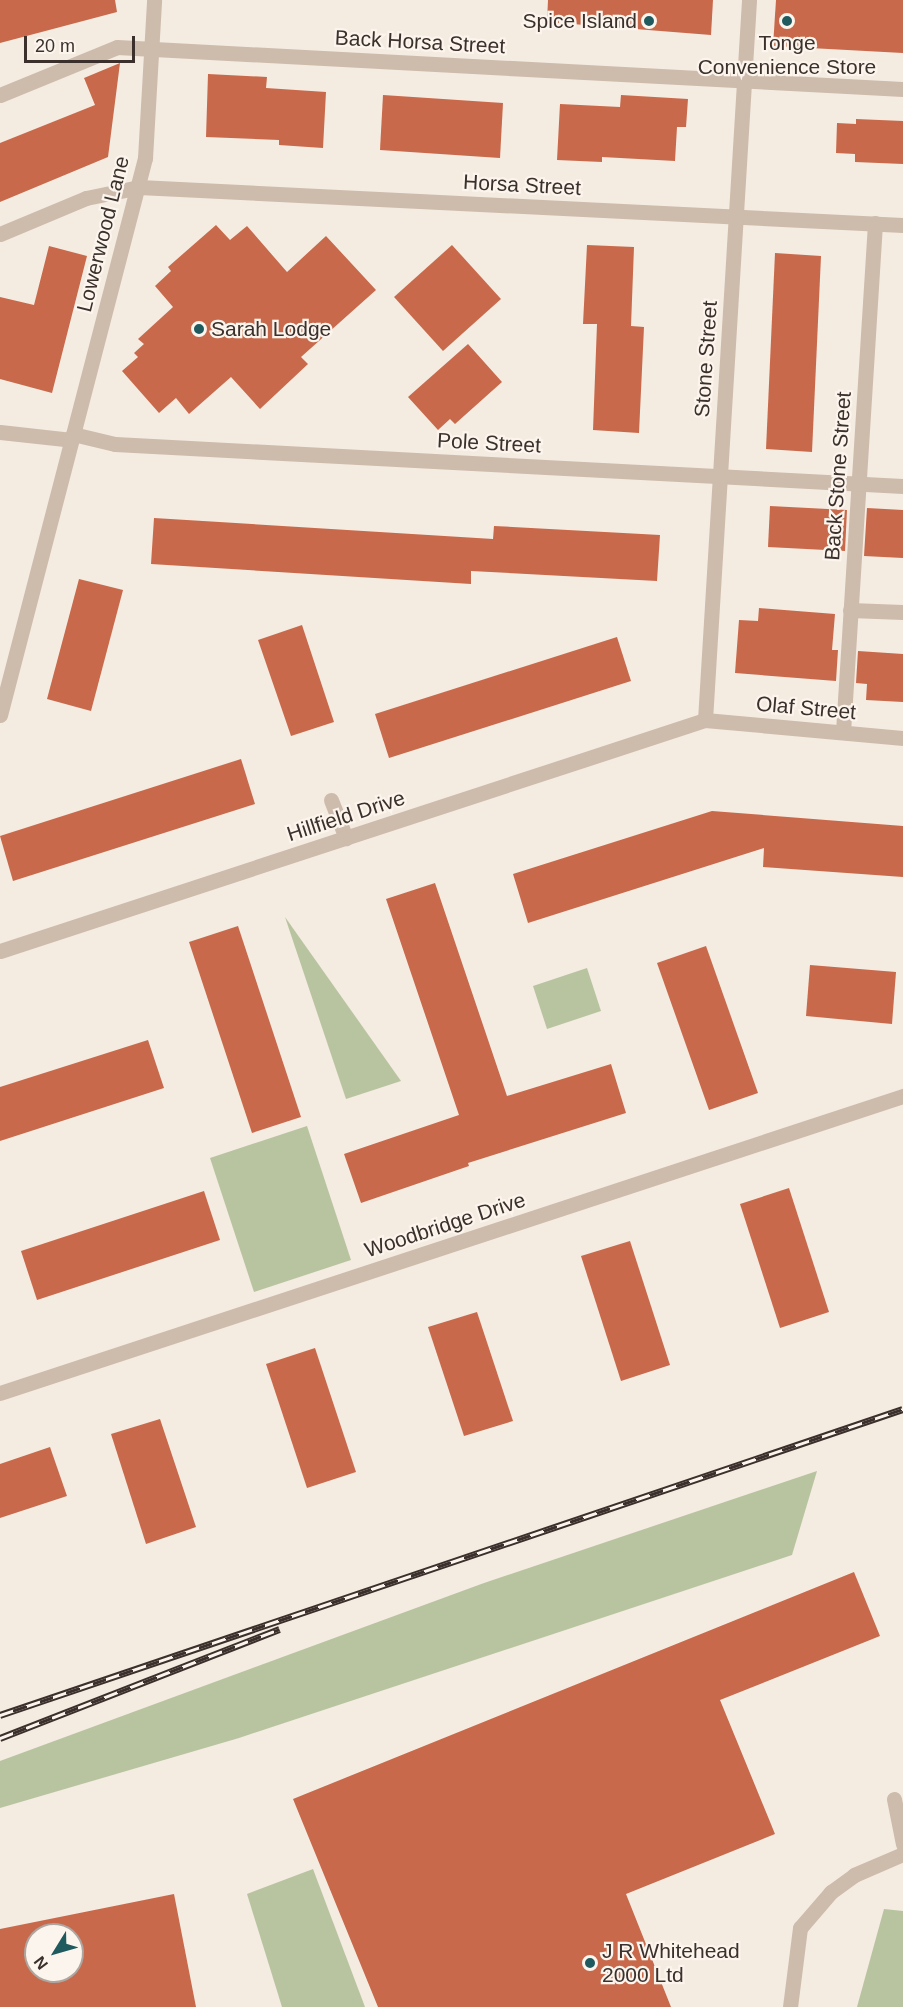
<!DOCTYPE html>
<html>
<head>
<meta charset="utf-8">
<style>
  body { margin:0 }
  #map { position:relative; width:903px; height:2007px; overflow:hidden; background:#f4ebe1; font-family:Arial,sans-serif }
  div>[style] { position:absolute }
  .green>* { inset:0; background:#b8c4a0 }
  .building>* { inset:0; background:#c8694b }
  .lane>* { height:15px; margin:-7.5px; padding:0 7.5px; transform-origin:7.5px; border-radius:7.5px; background:#cdbbac }
  .street>* { height:15px; margin:-7.5px; padding:0 7.5px; transform-origin:7.5px; border-radius:7.5px; background:#cdbbac }
  .rail>* { height:7px; margin-top:-3.5px; transform-origin:0; background:repeating-linear-gradient(90deg,#fbf5ee 0 14px,#3b302b 0 28px); box-sizing:border-box; border-block:2px solid #3b302b }
  .dots>* { width:16px; height:16px; translate:-50% -50%; box-sizing:border-box; border:3px solid #fbf5ee; border-radius:50% }
  span { translate:-50% -50%; white-space:nowrap; text-align:center; line-height:1.15; -webkit-text-stroke:4.5px #fbf5ee; paint-order:stroke }
  .poi-label { font-size:21px; color:#3b302b }
  .right { translate:-100% -50%; text-align:right }
  .left { translate:0 -50%; text-align:left }
  .street-label { font-size:21px; color:#3b302b }
  .north { position:absolute; left:24px; top:1923px; width:60px; height:60px; box-sizing:border-box; background:#fbf5ee; border:2px solid #aea6a0; border-radius:50%; rotate:233deg; font-size:16px; font-weight:700; line-height:24px; text-align:center; color:#3b302b }
  .north::after { content:''; display:block; margin:auto; width:21px; height:27px; background:#1f5a5e; clip-path:polygon(50% 0,100% 100%,50% 72%,0 100%) }
  .scale { position:absolute; left:24px; top:36px; width:111px; height:27px; box-sizing:border-box; border:3px solid #3b302b; border-top:0; padding-left:8px; font-size:18px; line-height:21px; white-space:nowrap; color:#3b302b; -webkit-text-stroke:4px #fbf5ee; paint-order:stroke }
</style>
</head>
<body>
<div id="map">
  <div class="green">
    <div style="clip-path:polygon(285px 917px,401px 1081px,346px 1099px)"></div>
    <div style="clip-path:polygon(587px 968px,601px 1011px,547px 1029px,533px 986px)"></div>
    <div style="clip-path:polygon(307px 1126px,351px 1260px,254px 1292px,210px 1158px)"></div>
    <div style="clip-path:polygon(817px 1471px,792px 1555px,239px 1738px,0 1808px,0 1761px,484px 1583px)"></div>
    <div style="clip-path:polygon(313px 1869px,365px 2007px,282px 2007px,247px 1894px)"></div>
    <div style="clip-path:polygon(884px 1909px,903px 1911px,903px 2007px,857px 2007px)"></div>
  </div>
  <div class="building">
    <div style="clip-path:polygon(0 0,115px 0,117px 12px,0 43px)"></div>
    <div style="clip-path:polygon(548px 0,713px 0,711px 35px,547px 22px)"></div>
    <div style="clip-path:polygon(776px 0,903px 0,903px 53px,773px 46px)"></div>
    <div style="clip-path:polygon(120px 63px,108px 157px,0 202px,0 143px,95px 105px,84px 78px)"></div>
    <div style="clip-path:polygon(208px 74px,267px 77px,266px 88px,326px 92px,323px 148px,279px 145px,279px 140px,206px 137px)"></div>
    <div style="clip-path:polygon(383px 95px,503px 103px,500px 158px,380px 150px)"></div>
    <div style="clip-path:polygon(621px 95px,688px 99px,686px 127px,677px 127px,675px 161px,602px 157px,602px 162px,557px 160px,560px 104px,620px 107px)"></div>
    <div style="clip-path:polygon(856px 119px,903px 121px,903px 164px,855px 162px,855px 154px,836px 153px,837px 123px,856px 124px)"></div>
    <div style="clip-path:polygon(216px 225px,230px 240px,247px 226px,287px 272px,326px 236px,376px 290px,301px 357px,308px 364px,260px 409px,231px 377px,189px 414px,176px 398px,159px 413px,122px 371px,138px 357px,134px 353px,144px 344px,138px 339px,173px 307px,155px 286px,171px 271px,168px 267px)"></div>
    <div style="clip-path:polygon(452px 245px,501px 299px,443px 351px,394px 297px)"></div>
    <div style="clip-path:polygon(587px 245px,634px 247px,631px 326px,644px 327px,639px 433px,593px 430px,597px 324px,583px 324px)"></div>
    <div style="clip-path:polygon(49px 246px,87px 256px,52px 393px,0 379px,0 297px,34px 305px)"></div>
    <div style="clip-path:polygon(775px 253px,821px 256px,812px 452px,766px 449px)"></div>
    <div style="clip-path:polygon(468px 344px,502px 382px,455px 424px,450px 419px,438px 430px,408px 397px)"></div>
    <div style="clip-path:polygon(770px 506px,847px 510px,845px 551px,768px 547px)"></div>
    <div style="clip-path:polygon(867px 508px,903px 510px,903px 558px,864px 556px)"></div>
    <div style="clip-path:polygon(154px 518px,493px 539px,494px 526px,660px 535px,657px 581px,471px 571px,471px 584px,151px 564px)"></div>
    <div style="clip-path:polygon(79px 579px,123px 590px,91px 711px,47px 699px)"></div>
    <div style="clip-path:polygon(759px 608px,835px 614px,832px 650px,838px 650px,836px 681px,735px 673px,739px 620px,758px 621px)"></div>
    <div style="clip-path:polygon(302px 625px,334px 722px,291px 736px,258px 640px)"></div>
    <div style="clip-path:polygon(617px 637px,631px 681px,389px 758px,375px 714px)"></div>
    <div style="clip-path:polygon(858px 651px,903px 654px,903px 702px,866px 700px,867px 684px,856px 683px)"></div>
    <div style="clip-path:polygon(241px 759px,255px 804px,13px 881px,0 836px)"></div>
    <div style="clip-path:polygon(712px 811px,903px 826px,903px 877px,763px 867px,764px 848px,528px 923px,513px 874px)"></div>
    <div style="clip-path:polygon(435px 883px,507px 1096px,611px 1064px,626px 1113px,468px 1163px,469px 1166px,361px 1203px,344px 1154px,459px 1115px,386px 899px)"></div>
    <div style="clip-path:polygon(238px 926px,301px 1117px,252px 1133px,189px 942px)"></div>
    <div style="clip-path:polygon(706px 946px,758px 1093px,709px 1110px,657px 963px)"></div>
    <div style="clip-path:polygon(810px 965px,896px 972px,892px 1024px,806px 1016px)"></div>
    <div style="clip-path:polygon(148px 1040px,164px 1088px,0 1141px,0 1087px)"></div>
    <div style="clip-path:polygon(789px 1188px,829px 1312px,780px 1328px,740px 1204px)"></div>
    <div style="clip-path:polygon(204px 1191px,220px 1240px,37px 1300px,21px 1251px)"></div>
    <div style="clip-path:polygon(630px 1241px,670px 1365px,621px 1381px,581px 1256px)"></div>
    <div style="clip-path:polygon(477px 1312px,513px 1421px,464px 1436px,428px 1327px)"></div>
    <div style="clip-path:polygon(315px 1348px,356px 1472px,307px 1488px,266px 1364px)"></div>
    <div style="clip-path:polygon(160px 1419px,196px 1527px,146px 1544px,111px 1434px)"></div>
    <div style="clip-path:polygon(50px 1447px,67px 1496px,0 1518px,0 1464px)"></div>
    <div style="clip-path:polygon(854px 1572px,880px 1636px,720px 1700px,775px 1834px,626px 1894px,671px 2007px,378px 2007px,293px 1799px)"></div>
    <div style="clip-path:polygon(evenodd,174px 1894px,196px 2007px,0 2007px,0 1929px,174px 1894px,36px 1935px,72px 1935px,72px 1971px,36px 1971px,36px 1935px)"></div>
  </div>
  <div class="lane">
    <div style="left:0;top:95px;width:126px;rotate:-22.3deg"></div>
    <div style="left:117px;top:47px;width:787px;rotate:3.06deg"></div>
    <div style="left:850px;top:610px;width:53px;rotate:2.2deg"></div>
    <div style="left:843px;top:732px;width:510px;rotate:-86.4deg"></div>
    <div style="left:331px;top:800px;width:41px;rotate:68.5deg"></div>
    <div style="left:894px;top:1799px;width:46px;rotate:78.7deg"></div>
    <div style="left:790px;top:2007px;width:80px;rotate:-82.8deg"></div>
    <div style="left:800px;top:1928px;width:48px;rotate:-49.3deg"></div>
    <div style="left:831px;top:1892px;width:29px;rotate:-36deg"></div>
    <div style="left:854px;top:1875px;width:53px;rotate:-23.2deg"></div>
  </div>
  <div class="street">
    <div style="left:0;top:234px;width:93px;rotate:-22.7deg"></div>
    <div style="left:86px;top:198px;width:54px;rotate:-11.7deg"></div>
    <div style="left:139px;top:187px;width:765px;rotate:2.85deg"></div>
    <div style="left:0;top:432px;width:72px;rotate:6.3deg"></div>
    <div style="left:73px;top:434px;width:43px;rotate:13.4deg"></div>
    <div style="left:115px;top:444px;width:789px;rotate:3.05deg"></div>
    <div style="left:0;top:715px;width:576px;rotate:-75.41deg"></div>
    <div style="left:145px;top:158px;width:158px;rotate:-86.7deg"></div>
    <div style="left:705px;top:720px;width:721px;rotate:-86.5deg"></div>
    <div style="left:0;top:951px;width:742px;rotate:-18.14deg"></div>
    <div style="left:705px;top:720px;width:199px;rotate:5.2deg"></div>
    <div style="left:0;top:1393px;width:951px;rotate:-18.21deg"></div>
  </div>
  <div class="rail">
    <div style="left:0;top:1715px;width:953px;rotate:-18.72deg"></div>
    <div style="left:0;top:1738px;width:300px;rotate:-21.3deg"></div>
  </div>
  <div class="dots">
    <div style="left:649px;top:21px;background:#1f5a5e"></div>
    <div style="left:787px;top:21px;background:#1f5a5e"></div>
    <div style="left:199px;top:329px;background:#1f5a5e"></div>
    <div style="left:590px;top:1963px;background:#1f5a5e"></div>
  </div>
  <div class="poi-label">
    <span class="right" style="left:637px;top:21px">Spice Island</span>
    <span style="left:787px;top:55px">Tonge<br>Convenience Store</span>
    <span class="left" style="left:211px;top:329px">Sarah Lodge</span>
    <span class="left" style="left:602px;top:1963px">J R Whitehead<br>2000 Ltd</span>
  </div>
  <div class="street-label">
    <span style="left:420px;top:42px;rotate:3deg">Back Horsa Street</span>
    <span style="left:522px;top:185px;rotate:3deg">Horsa Street</span>
    <span style="left:103px;top:234px;rotate:-76deg">Lowerwood Lane</span>
    <span style="left:706px;top:359px;rotate:-86deg">Stone Street</span>
    <span style="left:489px;top:443px;rotate:3deg">Pole Street</span>
    <span style="left:838px;top:476px;rotate:-86deg">Back Stone Street</span>
    <span style="left:806px;top:708px;rotate:5deg">Olaf Street</span>
    <span style="left:346px;top:816px;rotate:-18deg">Hillfield Drive</span>
    <span style="left:445px;top:1225px;rotate:-18deg">Woodbridge Drive</span>
  </div>
  <div class="north">N</div>
  <div class="scale">20 m</div>
</div>
</body>
</html>
